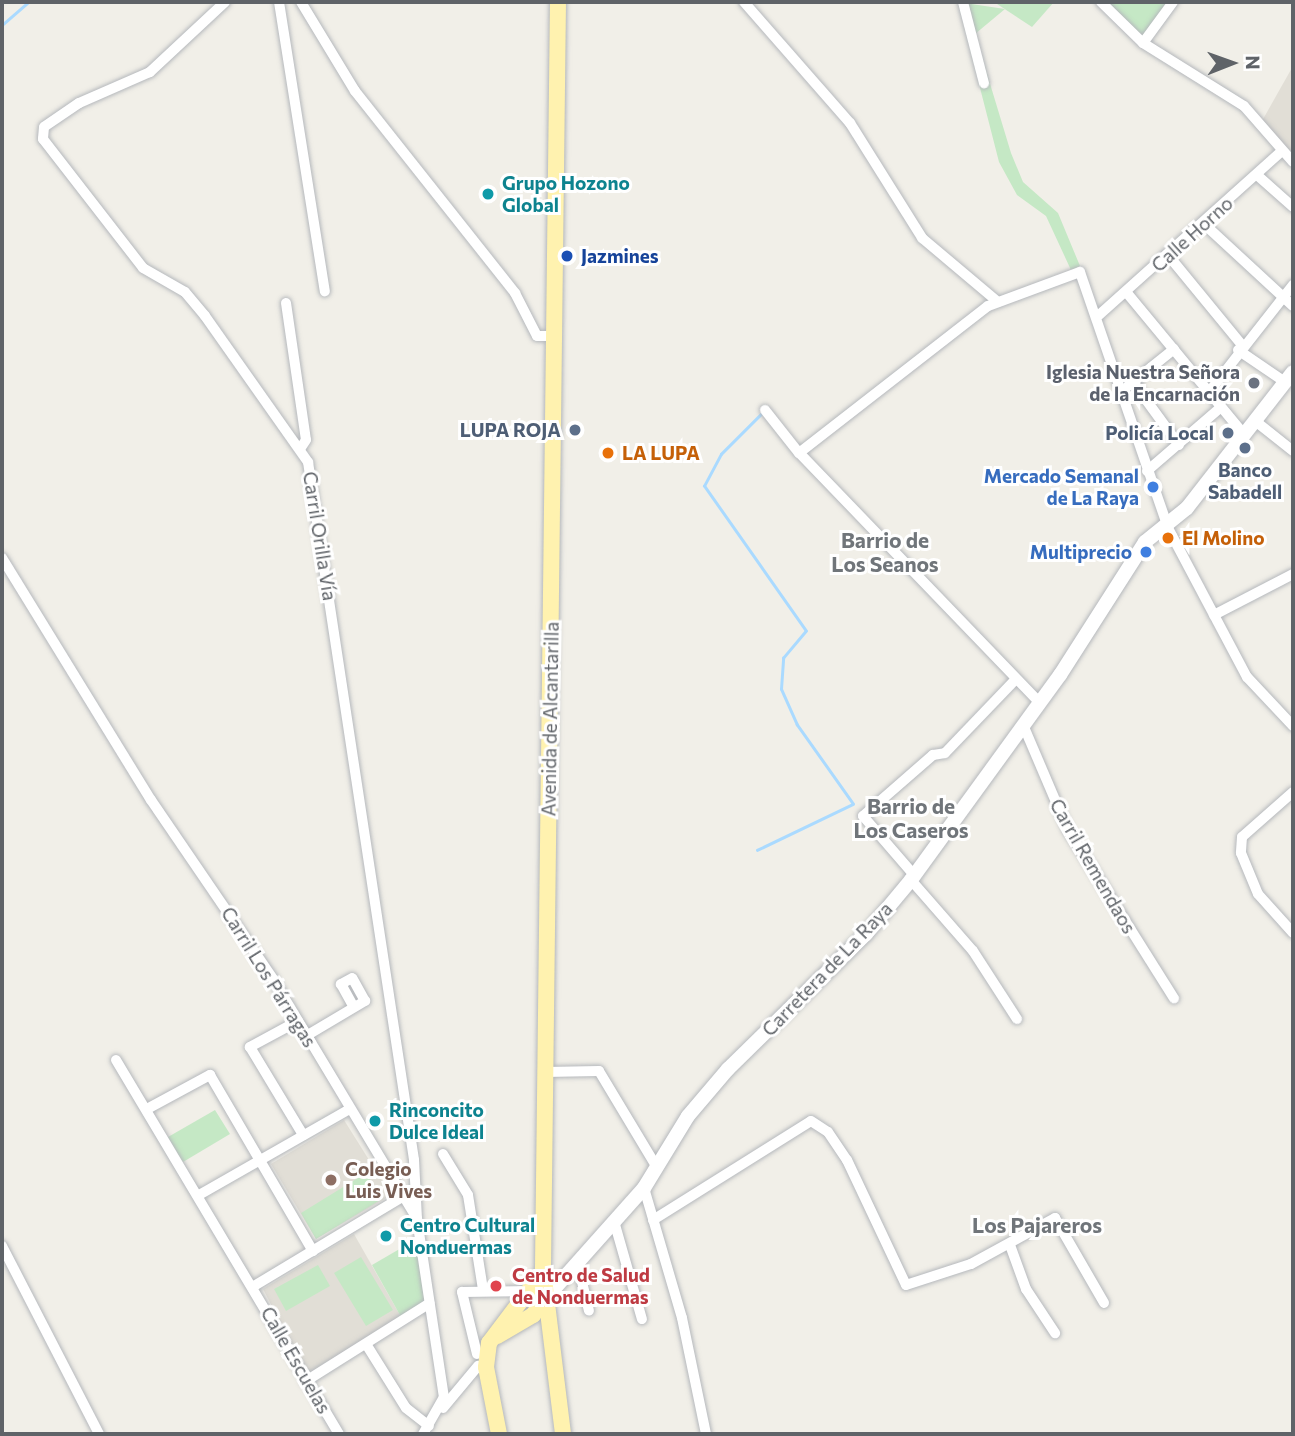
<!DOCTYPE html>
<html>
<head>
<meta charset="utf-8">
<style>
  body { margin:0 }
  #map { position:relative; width:1295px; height:1436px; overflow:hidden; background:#f1efe8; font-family:Commissioner,sans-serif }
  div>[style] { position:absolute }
  .education>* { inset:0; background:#e1ded6 }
  .green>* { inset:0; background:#c5e8c5 }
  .stream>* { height:2.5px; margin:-1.25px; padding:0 1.25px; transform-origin:1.25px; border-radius:1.25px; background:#aadaff }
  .roads { filter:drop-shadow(0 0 2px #b5b8bc) drop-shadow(0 0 2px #b5b8bc) }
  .street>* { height:10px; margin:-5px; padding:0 5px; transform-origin:5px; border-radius:5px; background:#fff }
  .secondary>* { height:14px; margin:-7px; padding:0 7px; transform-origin:7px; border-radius:7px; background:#fff }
  .primary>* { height:16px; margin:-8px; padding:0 8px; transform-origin:8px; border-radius:8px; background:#fff2af }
  .dots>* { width:19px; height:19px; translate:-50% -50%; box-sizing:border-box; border:4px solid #fff; border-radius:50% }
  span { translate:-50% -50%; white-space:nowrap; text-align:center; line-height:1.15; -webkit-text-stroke:6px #fff; paint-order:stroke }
  .culture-label { font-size:19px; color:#0d838f; font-weight:700 }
  .left { translate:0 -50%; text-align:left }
  .street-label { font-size:19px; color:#5f6368 }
  .transit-label { font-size:19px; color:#164399; font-weight:700 }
  .worship-label { font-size:19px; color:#5b616d; font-weight:700 }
  .right { translate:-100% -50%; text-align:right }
  .service-label { font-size:19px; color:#4e5e75; font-weight:700 }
  .food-label { font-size:19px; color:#c56008; font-weight:700 }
  .shop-label { font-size:19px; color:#366cbe; font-weight:700 }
  .education-label { font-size:19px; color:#785e54; font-weight:700 }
  .health-label { font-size:19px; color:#be3a42; font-weight:700 }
  .neighbourhood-label { font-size:21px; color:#70757a; font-weight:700 }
  .frame { position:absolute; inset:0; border:4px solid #5f6368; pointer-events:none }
  .north { position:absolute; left:1197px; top:28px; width:70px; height:70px; -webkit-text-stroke:5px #fff; paint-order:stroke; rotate:89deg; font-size:19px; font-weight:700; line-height:28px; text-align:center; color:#5f6368 }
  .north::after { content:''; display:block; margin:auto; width:24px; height:32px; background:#5f6368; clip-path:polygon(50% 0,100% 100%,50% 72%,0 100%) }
</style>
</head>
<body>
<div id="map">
  <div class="education">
    <div style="clip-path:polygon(1293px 66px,1293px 155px,1262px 121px)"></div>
    <div style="clip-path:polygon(344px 1120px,391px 1195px,316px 1239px,271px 1164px)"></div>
    <div style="clip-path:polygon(354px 1234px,401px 1317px,308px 1376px,263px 1289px)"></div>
  </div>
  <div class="green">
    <div style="clip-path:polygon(958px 2px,1005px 9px,975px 34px,1011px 153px,1023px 182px,1058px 213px,1080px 266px,1071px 270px,1046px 216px,1017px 195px,999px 162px)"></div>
    <div style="clip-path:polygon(994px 2px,1054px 2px,1032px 27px)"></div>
    <div style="clip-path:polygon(1106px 2px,1169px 2px,1142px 39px)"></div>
    <div style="clip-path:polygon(215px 1110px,230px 1134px,183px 1162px,168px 1137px)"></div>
    <div style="clip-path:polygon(366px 1173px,382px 1199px,316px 1239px,301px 1213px)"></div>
    <div style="clip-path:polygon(415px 1240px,425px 1303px,401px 1317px,372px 1265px)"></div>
    <div style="clip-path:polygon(361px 1257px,393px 1310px,366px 1326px,334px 1273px)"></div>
    <div style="clip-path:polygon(318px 1265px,330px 1286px,286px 1311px,274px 1289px)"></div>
  </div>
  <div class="stream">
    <div style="left:2px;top:25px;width:35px;rotate:-41deg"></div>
    <div style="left:757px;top:850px;width:106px;rotate:-25.6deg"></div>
    <div style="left:853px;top:804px;width:97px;rotate:-125.3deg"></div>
    <div style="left:797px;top:725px;width:39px;rotate:-114deg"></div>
    <div style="left:781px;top:689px;width:31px;rotate:-86deg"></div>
    <div style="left:783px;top:658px;width:35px;rotate:-50deg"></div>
    <div style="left:806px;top:631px;width:177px;rotate:-125.1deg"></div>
    <div style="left:704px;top:486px;width:36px;rotate:-62deg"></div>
    <div style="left:721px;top:454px;width:59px;rotate:-45deg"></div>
  </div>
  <div class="roads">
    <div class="street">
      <div style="left:225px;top:2px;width:103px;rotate:137deg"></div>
      <div style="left:150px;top:72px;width:77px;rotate:156.4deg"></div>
      <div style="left:79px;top:103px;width:42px;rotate:145.6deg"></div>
      <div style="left:44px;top:127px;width:12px;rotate:95deg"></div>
      <div style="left:43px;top:139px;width:163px;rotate:52.2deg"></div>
      <div style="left:143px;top:268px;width:48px;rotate:29.7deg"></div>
      <div style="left:185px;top:292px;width:31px;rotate:50deg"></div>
      <div style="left:205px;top:316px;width:179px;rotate:54.8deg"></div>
      <div style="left:308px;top:462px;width:706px;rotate:81.36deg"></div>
      <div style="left:414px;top:1160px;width:59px;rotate:87.1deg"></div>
      <div style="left:279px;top:2px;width:293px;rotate:81deg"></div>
      <div style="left:301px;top:2px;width:104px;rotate:58.8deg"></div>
      <div style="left:355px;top:91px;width:258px;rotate:51.6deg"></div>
      <div style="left:515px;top:293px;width:48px;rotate:62.9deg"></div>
      <div style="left:537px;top:336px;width:17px"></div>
      <div style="left:744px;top:2px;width:161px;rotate:48.8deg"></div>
      <div style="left:850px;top:123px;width:136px;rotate:57.9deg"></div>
      <div style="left:922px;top:238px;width:99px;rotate:40.1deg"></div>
      <div style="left:963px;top:2px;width:84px;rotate:75.5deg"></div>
      <div style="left:1101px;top:2px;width:59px;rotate:44.3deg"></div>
      <div style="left:1143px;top:43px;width:119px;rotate:32deg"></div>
      <div style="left:1244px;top:106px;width:74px;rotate:48.8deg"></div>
      <div style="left:1143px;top:43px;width:51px;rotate:-53.8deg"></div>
      <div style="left:1257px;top:175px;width:48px;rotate:41.6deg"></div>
      <div style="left:1203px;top:223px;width:122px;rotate:42.7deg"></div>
      <div style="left:1168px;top:255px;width:115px;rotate:50.6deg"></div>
      <div style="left:1127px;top:293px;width:182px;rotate:50.4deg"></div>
      <div style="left:286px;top:303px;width:138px;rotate:81.7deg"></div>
      <div style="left:306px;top:440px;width:11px;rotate:124deg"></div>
      <div style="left:1099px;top:315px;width:246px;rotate:-41.9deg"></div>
      <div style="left:1238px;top:350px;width:57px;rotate:34.2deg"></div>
      <div style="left:1133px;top:382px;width:78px;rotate:53.9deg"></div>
      <div style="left:1128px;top:386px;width:59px;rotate:-38.8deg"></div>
      <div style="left:1209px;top:392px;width:136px;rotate:-51.9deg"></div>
      <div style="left:765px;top:410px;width:55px;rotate:51.7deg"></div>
      <div style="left:1254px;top:420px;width:50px;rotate:38.5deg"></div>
      <div style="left:1147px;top:471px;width:96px;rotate:-40.8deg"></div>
      <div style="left:2px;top:558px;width:284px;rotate:58.4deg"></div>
      <div style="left:151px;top:800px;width:217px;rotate:55.7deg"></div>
      <div style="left:273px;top:979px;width:280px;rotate:59deg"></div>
      <div style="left:417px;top:1219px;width:180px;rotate:81.4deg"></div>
      <div style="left:444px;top:1397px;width:43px;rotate:119.6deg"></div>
      <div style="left:1214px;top:615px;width:89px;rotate:-27.4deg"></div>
      <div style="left:1040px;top:703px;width:347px;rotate:-133.9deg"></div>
      <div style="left:799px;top:453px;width:239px;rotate:-37.9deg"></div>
      <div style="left:988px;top:306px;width:98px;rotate:-20.3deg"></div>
      <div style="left:1080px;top:272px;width:271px;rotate:71deg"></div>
      <div style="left:1168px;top:528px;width:169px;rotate:62.1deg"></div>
      <div style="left:1247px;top:677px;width:67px;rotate:46.8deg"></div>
      <div style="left:1024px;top:727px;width:112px;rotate:66.9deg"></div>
      <div style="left:1068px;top:830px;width:199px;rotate:57.8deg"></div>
      <div style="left:1293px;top:792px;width:68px;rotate:138.6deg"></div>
      <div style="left:1242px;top:837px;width:16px;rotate:94deg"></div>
      <div style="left:1241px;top:853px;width:44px;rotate:67.5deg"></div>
      <div style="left:1258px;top:894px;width:52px;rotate:48.1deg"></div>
      <div style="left:914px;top:875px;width:78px;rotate:-130.8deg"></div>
      <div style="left:863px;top:816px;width:93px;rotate:-41.1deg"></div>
      <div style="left:933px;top:755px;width:12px;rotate:-9deg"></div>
      <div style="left:945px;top:753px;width:100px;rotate:-46.2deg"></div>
      <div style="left:911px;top:880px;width:94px;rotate:48.9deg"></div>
      <div style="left:973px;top:951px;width:81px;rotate:57.1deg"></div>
      <div style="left:298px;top:1021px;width:55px;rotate:151.6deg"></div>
      <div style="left:250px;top:1047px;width:103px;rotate:58.9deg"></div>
      <div style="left:306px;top:1036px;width:69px;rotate:-30.7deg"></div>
      <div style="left:365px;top:1001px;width:26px;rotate:-119deg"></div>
      <div style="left:352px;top:978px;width:13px;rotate:151deg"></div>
      <div style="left:341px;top:984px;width:26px;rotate:61deg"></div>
      <div style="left:116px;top:1060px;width:435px;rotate:59.2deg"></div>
      <div style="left:545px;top:1072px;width:54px;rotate:-1.1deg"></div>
      <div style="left:599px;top:1071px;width:111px;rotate:59deg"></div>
      <div style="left:147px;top:1109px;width:72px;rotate:-28.4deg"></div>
      <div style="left:210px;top:1075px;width:204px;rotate:59.7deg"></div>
      <div style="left:443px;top:1154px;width:48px;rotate:58.6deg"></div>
      <div style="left:468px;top:1195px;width:96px;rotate:81deg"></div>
      <div style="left:644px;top:1188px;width:135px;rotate:73.7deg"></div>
      <div style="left:682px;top:1318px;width:118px;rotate:78.3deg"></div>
      <div style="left:199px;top:1195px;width:172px;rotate:-29.7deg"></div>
      <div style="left:653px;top:1220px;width:186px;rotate:-32.1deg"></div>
      <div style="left:811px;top:1121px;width:20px;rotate:33deg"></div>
      <div style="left:828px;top:1132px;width:34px;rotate:56deg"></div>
      <div style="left:847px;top:1160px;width:138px;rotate:64.7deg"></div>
      <div style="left:906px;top:1285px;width:68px;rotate:-17.9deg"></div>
      <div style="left:971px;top:1264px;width:96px;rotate:-28.7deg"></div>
      <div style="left:1055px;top:1218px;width:98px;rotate:60deg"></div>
      <div style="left:614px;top:1221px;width:102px;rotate:74.1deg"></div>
      <div style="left:1010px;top:1245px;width:47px;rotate:70deg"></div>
      <div style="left:1026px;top:1289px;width:53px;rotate:56.6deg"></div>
      <div style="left:2px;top:1246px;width:212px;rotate:62.7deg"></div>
      <div style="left:577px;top:1261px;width:51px;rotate:76.5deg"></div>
      <div style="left:254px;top:1286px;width:173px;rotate:-31deg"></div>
      <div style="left:366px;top:1344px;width:75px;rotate:58deg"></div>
      <div style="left:406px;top:1408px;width:29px;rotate:38deg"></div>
      <div style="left:477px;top:1354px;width:64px;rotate:-103.6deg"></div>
      <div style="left:462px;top:1292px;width:71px;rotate:-0.8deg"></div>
      <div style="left:306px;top:1381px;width:146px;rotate:-32.2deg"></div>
      <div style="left:443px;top:1408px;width:55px;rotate:-50.2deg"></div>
    </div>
    <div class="secondary">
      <div style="left:546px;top:1298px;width:147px;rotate:-48.3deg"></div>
      <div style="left:644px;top:1188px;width:84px;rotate:-58.6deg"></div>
      <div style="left:688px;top:1116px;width:62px;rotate:-49.6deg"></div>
      <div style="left:728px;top:1069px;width:193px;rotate:-44.4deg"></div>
      <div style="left:866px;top:934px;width:70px;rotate:-50.2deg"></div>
      <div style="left:911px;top:880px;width:253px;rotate:-54deg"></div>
      <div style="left:1060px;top:675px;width:158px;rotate:-57.4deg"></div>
      <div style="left:1145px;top:542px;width:54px;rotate:-39deg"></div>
      <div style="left:1187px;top:508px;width:172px;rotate:-52.1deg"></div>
    </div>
    <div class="primary">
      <div style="left:558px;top:2px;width:1269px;rotate:90.68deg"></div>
      <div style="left:543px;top:1271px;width:164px;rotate:83deg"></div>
      <div style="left:497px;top:1336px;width:42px;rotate:-30.3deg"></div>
      <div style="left:533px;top:1315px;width:21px;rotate:-53deg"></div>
      <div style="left:499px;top:1434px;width:68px;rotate:-101deg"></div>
      <div style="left:486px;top:1367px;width:24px;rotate:-83deg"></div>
      <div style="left:489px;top:1343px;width:88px;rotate:-52.9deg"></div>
    </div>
  </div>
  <div class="dots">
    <div style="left:488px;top:194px;background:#0f9aa8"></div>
    <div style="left:567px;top:256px;background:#1a4fb4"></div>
    <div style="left:1254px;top:383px;background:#6b7280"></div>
    <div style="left:575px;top:430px;background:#5c6f8a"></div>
    <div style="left:1228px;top:433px;background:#5c6f8a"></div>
    <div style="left:1245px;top:448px;background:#5c6f8a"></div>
    <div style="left:608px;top:453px;background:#e8710a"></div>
    <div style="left:1153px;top:487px;background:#3f7fe0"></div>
    <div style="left:1168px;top:538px;background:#e8710a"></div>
    <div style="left:1146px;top:552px;background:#3f7fe0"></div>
    <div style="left:375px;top:1121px;background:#0f9aa8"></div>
    <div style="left:331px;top:1180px;background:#8d6e63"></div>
    <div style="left:386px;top:1236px;background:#0f9aa8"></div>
    <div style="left:496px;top:1286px;background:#e0444e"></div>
  </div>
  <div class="culture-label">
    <span class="left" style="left:502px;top:194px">Grupo Hozono<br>Global</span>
    <span class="left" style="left:389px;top:1121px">Rinconcito<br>Dulce Ideal</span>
    <span class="left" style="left:400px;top:1236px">Centro Cultural<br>Nonduermas</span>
  </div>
  <div class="street-label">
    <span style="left:1192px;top:234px;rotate:-42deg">Calle Horno</span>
    <span style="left:320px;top:536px;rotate:81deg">Carril Orilla Vía</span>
    <span style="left:550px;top:719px;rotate:-89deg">Avenida de Alcantarilla</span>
    <span style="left:1093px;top:866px;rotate:60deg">Carril Remendaos</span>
    <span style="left:827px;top:969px;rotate:-46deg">Carretera de La Raya</span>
    <span style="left:269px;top:977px;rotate:58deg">Carril Los Párragas</span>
    <span style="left:296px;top:1360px;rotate:60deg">Calle Escuelas</span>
  </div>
  <div class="transit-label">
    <span class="left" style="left:581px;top:256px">Jazmines</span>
  </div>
  <div class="worship-label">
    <span class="right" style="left:1240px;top:383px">Iglesia Nuestra Señora<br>de la Encarnación</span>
  </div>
  <div class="service-label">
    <span class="right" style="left:561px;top:430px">LUPA ROJA</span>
    <span class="right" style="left:1214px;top:433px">Policía Local</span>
    <span style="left:1245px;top:481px">Banco<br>Sabadell</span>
  </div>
  <div class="food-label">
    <span class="left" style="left:622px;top:453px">LA LUPA</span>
    <span class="left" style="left:1182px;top:538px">El Molino</span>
  </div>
  <div class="shop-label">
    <span class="right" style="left:1139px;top:487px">Mercado Semanal<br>de La Raya</span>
    <span class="right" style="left:1132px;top:552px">Multiprecio</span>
  </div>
  <div class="education-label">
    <span class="left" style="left:345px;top:1180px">Colegio<br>Luis Vives</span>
  </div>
  <div class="health-label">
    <span class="left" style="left:512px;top:1286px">Centro de Salud<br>de Nonduermas</span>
  </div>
  <div class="neighbourhood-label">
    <span style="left:885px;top:552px">Barrio de<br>Los Seanos</span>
    <span style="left:911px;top:818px">Barrio de<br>Los Caseros</span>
    <span style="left:1037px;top:1225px">Los Pajareros</span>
  </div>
  <div class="frame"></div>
  <div class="north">N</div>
</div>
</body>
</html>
